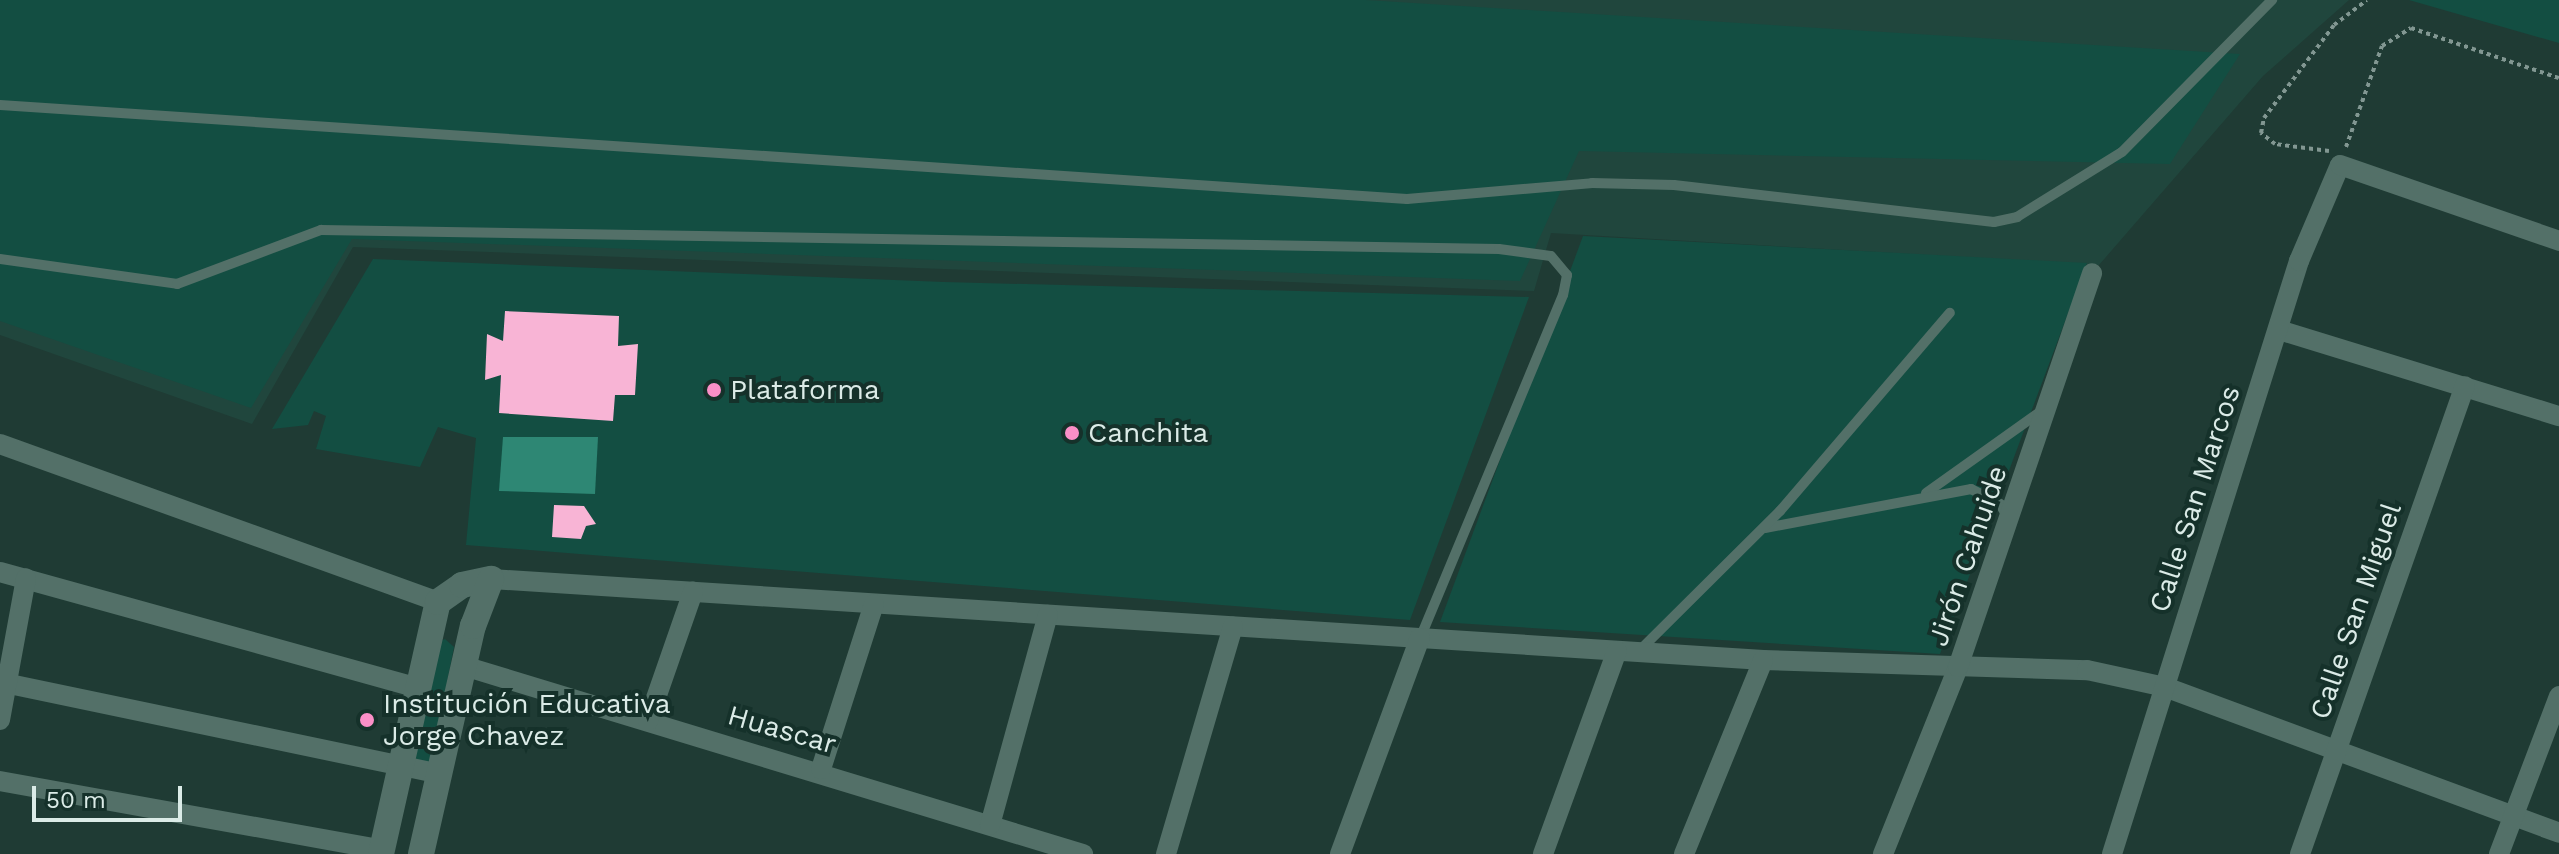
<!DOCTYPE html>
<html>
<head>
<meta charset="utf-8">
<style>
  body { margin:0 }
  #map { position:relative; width:2559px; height:854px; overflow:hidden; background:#1f3b34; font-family:"Work Sans",sans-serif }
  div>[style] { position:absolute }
  .built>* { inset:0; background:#20463d }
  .green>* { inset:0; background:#134e42 }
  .water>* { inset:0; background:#2e8774 }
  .building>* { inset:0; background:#f8b4d5 }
  .path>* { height:4px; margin-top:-2px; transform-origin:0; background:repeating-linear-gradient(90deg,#829792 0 4px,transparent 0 8px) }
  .service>* { height:10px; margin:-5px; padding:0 5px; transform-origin:5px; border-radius:5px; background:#537068 }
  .minor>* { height:20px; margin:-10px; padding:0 10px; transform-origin:10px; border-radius:10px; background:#537068 }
  .tertiary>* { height:26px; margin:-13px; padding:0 13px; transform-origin:13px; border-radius:13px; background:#537068 }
  .dots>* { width:22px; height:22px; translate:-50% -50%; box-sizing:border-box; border:4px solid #15312a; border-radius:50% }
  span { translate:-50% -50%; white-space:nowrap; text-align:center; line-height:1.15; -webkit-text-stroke:8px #15312a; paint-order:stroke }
  .poi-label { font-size:28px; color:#dbebe7 }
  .left { translate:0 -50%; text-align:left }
  .street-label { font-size:28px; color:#dbebe7 }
  .scale { position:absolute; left:32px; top:786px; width:150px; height:36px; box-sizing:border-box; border:4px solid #dbebe7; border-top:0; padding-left:10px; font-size:24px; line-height:28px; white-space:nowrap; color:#dbebe7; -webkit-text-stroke:6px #15312a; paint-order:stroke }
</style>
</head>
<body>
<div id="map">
  <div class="built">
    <div style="clip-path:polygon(0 0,2349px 0,2263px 76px,2099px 265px,1551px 233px,1534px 291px,353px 247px,252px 424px,0 335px)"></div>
  </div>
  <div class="green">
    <div style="clip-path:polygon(0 0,1365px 0,2240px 54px,2170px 164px,1579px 151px,1520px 281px,352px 239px,251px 408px,0 321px)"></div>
    <div style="clip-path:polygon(2409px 0,2559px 0,2559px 43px)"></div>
    <div style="clip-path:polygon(1583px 236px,2087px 263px,1940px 654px,1440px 622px)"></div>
    <div style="clip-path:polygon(373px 259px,944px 282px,1529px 297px,1410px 620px,466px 545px,476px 438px,438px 427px,420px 467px,316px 449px,326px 416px,314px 411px,308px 425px,272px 429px)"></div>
    <div style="clip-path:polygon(445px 639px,454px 647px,431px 764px,410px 757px,436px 643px)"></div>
  </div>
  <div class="water">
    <div style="clip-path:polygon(503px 437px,598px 437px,595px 494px,499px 491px)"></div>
  </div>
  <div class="building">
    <div style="clip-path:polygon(505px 311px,619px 316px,618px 346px,638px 344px,635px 395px,615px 395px,613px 421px,499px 413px,501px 375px,485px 380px,487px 334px,503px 341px)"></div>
    <div style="clip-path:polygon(554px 505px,584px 506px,596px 524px,586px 526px,581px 539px,552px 537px)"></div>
  </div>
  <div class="path">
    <div style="left:2346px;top:147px;width:107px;rotate:-70.4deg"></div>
    <div style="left:2382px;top:46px;width:34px;rotate:-32deg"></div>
    <div style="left:2411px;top:28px;width:156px;rotate:18.7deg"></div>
    <div style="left:2329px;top:151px;width:54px;rotate:-172.6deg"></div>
    <div style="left:2275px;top:144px;width:18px;rotate:-142deg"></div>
    <div style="left:2261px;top:133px;width:15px;rotate:-79deg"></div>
    <div style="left:2264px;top:118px;width:116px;rotate:-53deg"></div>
    <div style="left:2334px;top:25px;width:41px;rotate:-37.1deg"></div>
  </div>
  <div class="service">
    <div style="left:0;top:105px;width:1410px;rotate:3.82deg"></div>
    <div style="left:1407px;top:199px;width:186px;rotate:-4.9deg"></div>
    <div style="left:1592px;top:183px;width:82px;rotate:1.4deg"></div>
    <div style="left:1674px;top:185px;width:322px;rotate:6.6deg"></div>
    <div style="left:1994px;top:222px;width:24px;rotate:-12deg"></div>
    <div style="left:2017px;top:217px;width:123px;rotate:-31.8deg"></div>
    <div style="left:2122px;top:152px;width:214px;rotate:-45.4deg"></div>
    <div style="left:0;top:259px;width:179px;rotate:8deg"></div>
    <div style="left:177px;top:284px;width:154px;rotate:-20.6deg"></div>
    <div style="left:321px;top:230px;width:1178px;rotate:0.92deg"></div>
    <div style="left:1499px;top:249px;width:52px;rotate:7.7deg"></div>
    <div style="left:1551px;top:256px;width:25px;rotate:50deg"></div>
    <div style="left:1567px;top:275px;width:20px;rotate:101deg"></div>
    <div style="left:1563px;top:295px;width:372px;rotate:112.6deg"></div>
    <div style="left:1926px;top:493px;width:143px;rotate:-35.4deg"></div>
    <div style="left:1765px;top:528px;width:210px;rotate:-10.7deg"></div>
    <div style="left:1971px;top:489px;width:33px;rotate:27deg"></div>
    <div style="left:2000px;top:504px;width:16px;rotate:60deg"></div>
    <div style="left:1639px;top:651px;width:199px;rotate:-44.8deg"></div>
    <div style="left:1780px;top:511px;width:261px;rotate:-49.4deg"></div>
  </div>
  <div class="minor">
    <div style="left:2279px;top:330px;width:293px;rotate:17.1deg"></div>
    <div style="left:0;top:444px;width:466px;rotate:19.8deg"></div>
    <div style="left:0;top:572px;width:435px;rotate:15.5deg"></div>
    <div style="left:491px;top:579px;width:1275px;rotate:3.64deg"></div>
    <div style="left:1763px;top:660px;width:324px;rotate:1.8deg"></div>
    <div style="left:2087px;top:670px;width:80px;rotate:12.3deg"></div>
    <div style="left:2165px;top:687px;width:420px;rotate:20.3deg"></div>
    <div style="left:464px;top:666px;width:647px;rotate:16.89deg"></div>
    <div style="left:0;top:682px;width:449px;rotate:11.8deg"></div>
    <div style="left:0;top:720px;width:144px;rotate:-79.6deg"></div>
    <div style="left:648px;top:721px;width:137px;rotate:-70.8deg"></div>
    <div style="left:821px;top:769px;width:173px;rotate:-72.2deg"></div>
    <div style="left:0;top:781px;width:388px;rotate:10.2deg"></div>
    <div style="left:990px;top:825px;width:218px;rotate:-74.6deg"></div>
    <div style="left:1166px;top:854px;width:237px;rotate:-73.6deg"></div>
    <div style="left:1340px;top:854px;width:230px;rotate:-69.7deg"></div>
    <div style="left:1543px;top:854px;width:216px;rotate:-70deg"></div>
    <div style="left:1684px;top:854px;width:209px;rotate:-67.8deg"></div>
    <div style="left:1883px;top:854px;width:201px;rotate:-68.1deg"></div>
    <div style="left:1958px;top:667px;width:416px;rotate:-71.2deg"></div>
    <div style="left:2112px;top:854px;width:622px;rotate:-72.5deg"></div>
    <div style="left:2299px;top:261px;width:104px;rotate:-66.9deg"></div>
    <div style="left:2340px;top:165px;width:232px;rotate:19.1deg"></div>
    <div style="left:2300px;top:854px;width:496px;rotate:-70.6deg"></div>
    <div style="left:2499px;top:854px;width:169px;rotate:-69.2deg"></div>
  </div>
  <div class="tertiary">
    <div style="left:381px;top:854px;width:258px;rotate:-77.3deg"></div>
    <div style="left:438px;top:602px;width:29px;rotate:-35deg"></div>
    <div style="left:462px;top:585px;width:30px;rotate:-12deg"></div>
    <div style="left:421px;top:854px;width:234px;rotate:-77.2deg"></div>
    <div style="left:473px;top:626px;width:50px;rotate:-69deg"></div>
  </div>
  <div class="dots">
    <div style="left:714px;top:390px;background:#fa8fc7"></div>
    <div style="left:1072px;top:433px;background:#fa8fc7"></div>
    <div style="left:367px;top:720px;background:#fa8fc7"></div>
  </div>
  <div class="poi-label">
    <span class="left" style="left:730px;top:390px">Plataforma</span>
    <span class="left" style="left:1088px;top:433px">Canchita</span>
    <span class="left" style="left:383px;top:720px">Institución Educativa<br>Jorge Chavez</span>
  </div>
  <div class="street-label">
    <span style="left:2195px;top:499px;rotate:-72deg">Calle San Marcos</span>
    <span style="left:1968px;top:556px;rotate:-71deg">Jirón Cahuide</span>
    <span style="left:2356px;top:611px;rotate:-71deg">Calle San Miguel</span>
    <span style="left:782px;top:730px;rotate:16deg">Huascar</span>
  </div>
  <div class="scale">50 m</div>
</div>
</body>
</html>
